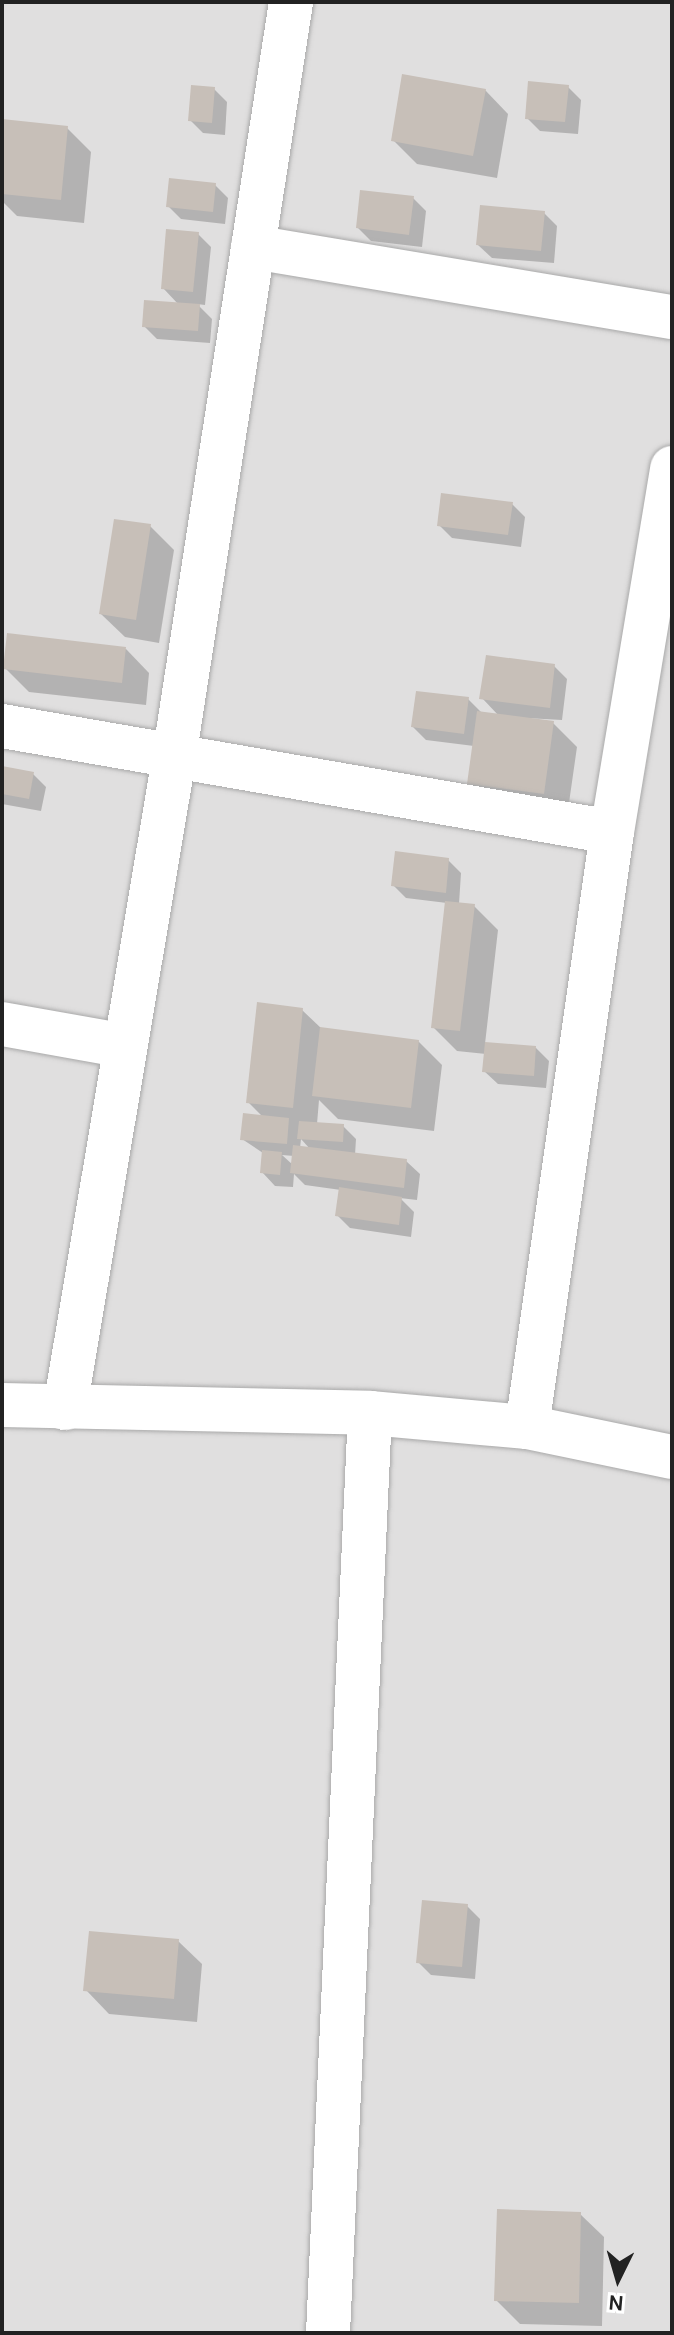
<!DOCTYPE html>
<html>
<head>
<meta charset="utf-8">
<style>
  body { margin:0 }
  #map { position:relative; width:674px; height:2335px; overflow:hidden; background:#f2efe9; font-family:Karla,sans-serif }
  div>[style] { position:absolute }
  .residential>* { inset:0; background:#e0dfdf }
  .shadow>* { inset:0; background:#0003 }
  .building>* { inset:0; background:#c7bfb8 }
  .roads { filter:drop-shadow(0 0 2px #a9a9a9) drop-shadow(0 0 2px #a9a9a9) }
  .minor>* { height:44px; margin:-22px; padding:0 22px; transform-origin:22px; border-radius:22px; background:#fff }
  span { translate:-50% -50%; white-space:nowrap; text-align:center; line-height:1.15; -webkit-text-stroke:7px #fff; paint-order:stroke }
  .frame { position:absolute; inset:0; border:4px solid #222; pointer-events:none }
  .north { position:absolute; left:578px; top:2239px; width:80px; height:80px; -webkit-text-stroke:6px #fff; paint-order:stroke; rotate:185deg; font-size:22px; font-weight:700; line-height:32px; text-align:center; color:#222 }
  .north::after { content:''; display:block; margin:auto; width:28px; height:36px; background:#222; clip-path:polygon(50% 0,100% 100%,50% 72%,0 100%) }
</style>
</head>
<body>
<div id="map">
  <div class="residential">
    <div style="clip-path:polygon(2px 2px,672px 2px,672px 2333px,2px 2333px)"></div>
  </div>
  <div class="shadow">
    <div style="clip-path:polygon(568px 87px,581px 100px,578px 134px,540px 131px,527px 118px)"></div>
    <div style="clip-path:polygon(214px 89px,227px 102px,225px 135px,203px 133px,190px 120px)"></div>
    <div style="clip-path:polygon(485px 90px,508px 114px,497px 178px,417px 164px,393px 140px)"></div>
    <div style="clip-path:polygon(2px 121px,67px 128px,91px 152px,84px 223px,17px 216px,2px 201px)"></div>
    <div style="clip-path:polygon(215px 185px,228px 198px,225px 224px,181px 219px,168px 206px)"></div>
    <div style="clip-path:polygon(413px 198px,426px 211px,422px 247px,371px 241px,358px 228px)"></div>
    <div style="clip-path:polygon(544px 213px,557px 226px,554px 263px,492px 258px,478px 245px)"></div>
    <div style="clip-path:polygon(198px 234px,211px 247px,205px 305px,197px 304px,212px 319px,210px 343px,157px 339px,144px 326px,179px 305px,163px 288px)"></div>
    <div style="clip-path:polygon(512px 504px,525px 517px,521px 547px,452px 538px,439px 525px)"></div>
    <div style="clip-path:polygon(150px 526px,174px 550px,159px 643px,125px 637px,101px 614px)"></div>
    <div style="clip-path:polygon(126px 649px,149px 673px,146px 705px,29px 692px,5px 668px)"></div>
    <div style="clip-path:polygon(554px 666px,567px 679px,562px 720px,508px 717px,553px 723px,577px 747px,567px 817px,493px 807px,469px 783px,474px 746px,426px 740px,413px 727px,468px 699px,481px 712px,499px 716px,482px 698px)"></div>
    <div style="clip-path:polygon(2px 768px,33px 774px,46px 787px,41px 811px,2px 804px)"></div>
    <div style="clip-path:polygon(448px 860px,461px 873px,459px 904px,474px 906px,498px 930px,485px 1044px,536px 1048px,549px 1061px,546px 1088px,498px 1084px,484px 1071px,486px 1054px,457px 1051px,433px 1027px,447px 903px,406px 898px,393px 885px)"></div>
    <div style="clip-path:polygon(evenodd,302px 1010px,322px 1029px,418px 1041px,442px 1065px,434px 1131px,338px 1119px,319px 1100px,317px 1124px,343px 1126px,356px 1139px,355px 1155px,406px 1161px,420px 1174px,417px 1200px,400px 1198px,414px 1212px,411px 1237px,350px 1228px,337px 1215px,341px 1190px,305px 1185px,294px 1174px,293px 1187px,275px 1186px,262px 1172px,263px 1153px,242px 1139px,263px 1117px,248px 1102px,302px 1010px,301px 1139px,310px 1149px,300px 1148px,301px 1139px,302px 1010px,282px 1155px,294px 1156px,293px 1165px,282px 1155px)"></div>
    <div style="clip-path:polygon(467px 1906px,480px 1919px,475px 1979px,431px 1975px,418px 1962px)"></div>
    <div style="clip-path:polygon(178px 1941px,202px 1964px,197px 2022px,109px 2014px,86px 1990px)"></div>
    <div style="clip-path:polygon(580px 2214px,604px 2237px,602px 2326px,520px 2324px,496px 2300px)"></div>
  </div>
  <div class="building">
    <div style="clip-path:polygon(402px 74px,486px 89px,473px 156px,391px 141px)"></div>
    <div style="clip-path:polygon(528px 81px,569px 85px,565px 122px,525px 119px)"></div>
    <div style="clip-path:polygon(191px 85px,215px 87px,212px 123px,188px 121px)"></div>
    <div style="clip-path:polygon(2px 119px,68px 126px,61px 200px,2px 194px)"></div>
    <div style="clip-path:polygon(169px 178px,216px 183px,213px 212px,166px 207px)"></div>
    <div style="clip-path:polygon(360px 190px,414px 196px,409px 235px,356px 228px)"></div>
    <div style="clip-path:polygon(480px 205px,545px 211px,541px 251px,476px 245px)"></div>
    <div style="clip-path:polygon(166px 229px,199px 232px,193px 292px,161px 289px)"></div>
    <div style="clip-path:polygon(144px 300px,200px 304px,198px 331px,142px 327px)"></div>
    <div style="clip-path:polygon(441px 493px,513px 502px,508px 535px,437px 526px)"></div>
    <div style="clip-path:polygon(114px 519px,151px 524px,136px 620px,99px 614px)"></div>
    <div style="clip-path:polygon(7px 633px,126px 647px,122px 683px,3px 669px)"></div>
    <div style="clip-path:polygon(486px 655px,555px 664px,550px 708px,479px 699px)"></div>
    <div style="clip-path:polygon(416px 691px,469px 697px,464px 734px,411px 727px)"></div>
    <div style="clip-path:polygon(477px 711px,554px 721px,544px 794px,467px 784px)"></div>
    <div style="clip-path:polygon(2px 766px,34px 772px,29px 799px,2px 794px)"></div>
    <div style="clip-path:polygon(395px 851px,449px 858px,446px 893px,391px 886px)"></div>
    <div style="clip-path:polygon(445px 901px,475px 904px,460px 1031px,431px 1028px)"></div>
    <div style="clip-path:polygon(257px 1002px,303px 1008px,293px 1108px,246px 1103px)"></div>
    <div style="clip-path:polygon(320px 1027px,419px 1040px,411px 1108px,312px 1096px)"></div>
    <div style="clip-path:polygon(485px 1042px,536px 1046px,534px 1076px,482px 1072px)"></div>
    <div style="clip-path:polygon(243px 1113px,289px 1118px,287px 1144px,240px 1140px)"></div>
    <div style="clip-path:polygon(299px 1121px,344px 1124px,343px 1142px,297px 1139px)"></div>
    <div style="clip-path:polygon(293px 1145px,407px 1159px,404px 1188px,290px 1173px)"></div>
    <div style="clip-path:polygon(262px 1150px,282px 1152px,280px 1175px,260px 1173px)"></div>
    <div style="clip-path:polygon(339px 1187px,402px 1197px,399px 1225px,335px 1216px)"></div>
    <div style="clip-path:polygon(422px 1900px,468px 1904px,462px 1967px,416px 1963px)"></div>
    <div style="clip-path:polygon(89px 1931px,179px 1939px,174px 1999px,83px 1991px)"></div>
    <div style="clip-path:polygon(497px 2209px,581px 2212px,579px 2303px,494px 2301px)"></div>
  </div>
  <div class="roads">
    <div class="minor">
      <div style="left:253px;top:247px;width:425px;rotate:9.5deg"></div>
      <div style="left:2px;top:726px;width:619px;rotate:9.86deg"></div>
      <div style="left:2px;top:1024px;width:125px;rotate:10.1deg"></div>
      <div style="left:2px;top:1405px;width:368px;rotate:1.2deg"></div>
      <div style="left:370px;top:1413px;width:158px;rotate:5.1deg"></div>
      <div style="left:527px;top:1427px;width:148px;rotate:11.7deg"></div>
      <div style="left:65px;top:1408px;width:659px;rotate:-80.48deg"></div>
      <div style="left:174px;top:758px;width:765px;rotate:-81.2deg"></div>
      <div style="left:527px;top:1427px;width:601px;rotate:-81.87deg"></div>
      <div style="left:612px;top:832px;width:369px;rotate:-80.6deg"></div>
      <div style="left:328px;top:2333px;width:921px;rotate:-87.39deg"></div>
    </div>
  </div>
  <div class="frame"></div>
  <div class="north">N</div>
</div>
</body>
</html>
